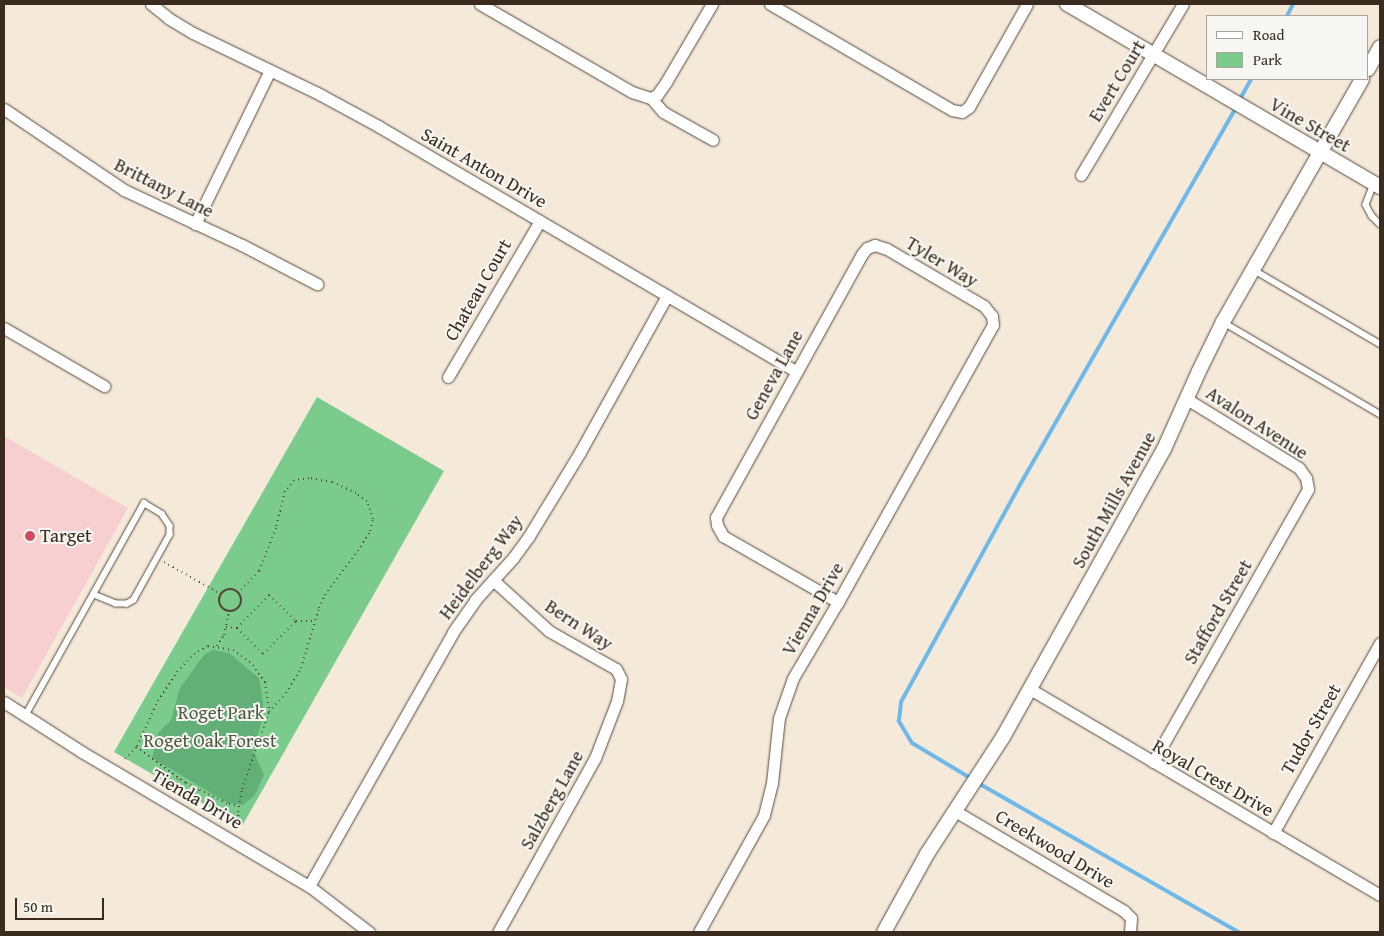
<!DOCTYPE html>
<html>
<head>
<meta charset="utf-8">
<style>
  body { margin:0 }
  #map { position:relative; width:1384px; height:936px; overflow:hidden; background:#f5eada; font-family:"Gentium Book Plus",serif }
  div>[style] { position:absolute }
  .built>* { inset:0; background:#f7cfd0 }
  .green>* { inset:0; background:#7acb8c }
  .forest>* { inset:0; background:#63af78 }
  .stream>* { height:4px; margin:-2px; padding:0 2px; transform-origin:2px; border-radius:2px; background:#6fb9e8 }
  .path>* { height:2px; margin-top:-1px; transform-origin:0; background:repeating-linear-gradient(90deg,#57473a 0 1px,transparent 0 5px) }
  .path>.ring { margin:-1px; padding:0; box-sizing:content-box; background:none; border:2px solid #57473a; border-radius:50% }
  .roads { filter:drop-shadow(0 0 1px #57473a) drop-shadow(0 0 1px #57473a) }
  .service>* { height:5.5px; margin:-2.75px; padding:0 2.75px; transform-origin:2.75px; border-radius:2.75px; background:#fff }
  .minor>* { height:11px; margin:-5.5px; padding:0 5.5px; transform-origin:5.5px; border-radius:5.5px; background:#fff }
  .tertiary>* { height:14px; margin:-7px; padding:0 7px; transform-origin:7px; border-radius:7px; background:#fff }
  .dots>* { width:14px; height:14px; translate:-50% -50%; box-sizing:border-box; border:2px solid #f6f6f2; border-radius:50% }
  span { translate:-50% -50%; white-space:nowrap; text-align:center; line-height:1.15; -webkit-text-stroke:4px #f6f6f2; paint-order:stroke }
  .street-label { font-size:19px; color:#3b2a1e }
  .poi-label { font-size:19px; color:#3b2a1e }
  .left { translate:0 -50%; text-align:left }
  .park-label { font-size:19px; color:#4e5a3f }
  .frame { position:absolute; inset:0; border:5px solid #3b2a1e; pointer-events:none }
  .legend { position:absolute; left:1206px; top:15px; width:162px; height:65px; box-sizing:border-box; background:#f6f6f2; border:1px solid #aba49d; margin:0; padding:6px 9px; list-style:none; font-size:15px; color:#3b2a1e }
  .legend li { display:flex; align-items:center; gap:10px; height:25px }
  .legend b { width:25px; border:1px solid #aba49d }
  .scale { position:absolute; left:15px; top:898px; width:89px; height:22px; box-sizing:border-box; border:2px solid #3b2a1e; border-top:0; padding-left:6px; font-size:15px; line-height:18px; white-space:nowrap; color:#3b2a1e; -webkit-text-stroke:4px #f6f6f2; paint-order:stroke }
</style>
</head>
<body>
<div id="map">
  <div class="built">
    <div style="clip-path:polygon(4px 436px,128px 508px,22px 698px,4px 687px)"></div>
  </div>
  <div class="green">
    <div style="clip-path:polygon(317px 397px,444px 471px,242px 826px,114px 752px)"></div>
  </div>
  <div class="forest">
    <div style="clip-path:polygon(213px 650px,229px 653px,259px 678px,263px 702px,263px 717px,253px 750px,264px 775px,255px 795px,243px 805px,228px 803px,152px 758px,158px 733px,171px 720px,180px 688px,204px 655px)"></div>
  </div>
  <div class="stream">
    <div style="left:1287px;top:16px;width:13px;rotate:-63deg"></div>
    <div style="left:1239px;top:101px;width:25px;rotate:-61deg"></div>
    <div style="left:972px;top:779px;width:70px;rotate:-149deg"></div>
    <div style="left:912px;top:743px;width:26px;rotate:-121deg"></div>
    <div style="left:899px;top:721px;width:19px;rotate:-84deg"></div>
    <div style="left:901px;top:702px;width:250px;rotate:-61.3deg"></div>
    <div style="left:1021px;top:483px;width:433px;rotate:-60.2deg"></div>
    <div style="left:978px;top:783px;width:300px;rotate:29.8deg"></div>
  </div>
  <div class="path">
    <div style="left:164px;top:562px;width:65px;rotate:29.3deg"></div>
    <div class="ring" style="left:219px;top:589px;width:20px;height:20px"></div>
    <div style="left:226px;top:627px;width:11px;rotate:5deg"></div>
    <div style="left:237px;top:628px;width:37px;rotate:45deg"></div>
    <div style="left:263px;top:654px;width:47px;rotate:-45deg"></div>
    <div style="left:296px;top:621px;width:19px"></div>
    <div style="left:237px;top:628px;width:46px;rotate:-45.9deg"></div>
    <div style="left:269px;top:595px;width:37px;rotate:44deg"></div>
    <div style="left:217px;top:646px;width:13px;rotate:-58deg"></div>
    <div style="left:224px;top:635px;width:25px;rotate:-78deg"></div>
    <div style="left:136px;top:747px;width:62px;rotate:35.8deg"></div>
    <div style="left:186px;top:783px;width:48px;rotate:26deg"></div>
    <div style="left:229px;top:804px;width:10px;rotate:11deg"></div>
    <div style="left:125px;top:759px;width:18px;rotate:-47deg"></div>
    <div style="left:137px;top:746px;width:50px;rotate:-65deg"></div>
    <div style="left:158px;top:701px;width:35px;rotate:-57deg"></div>
    <div style="left:177px;top:672px;width:25px;rotate:-47deg"></div>
    <div style="left:194px;top:654px;width:16px;rotate:-30deg"></div>
    <div style="left:208px;top:646px;width:25px;rotate:9deg"></div>
    <div style="left:233px;top:650px;width:25px;rotate:37deg"></div>
    <div style="left:253px;top:665px;width:21px;rotate:55deg"></div>
    <div style="left:265px;top:682px;width:30px;rotate:82deg"></div>
    <div style="left:175px;top:789px;width:11px;rotate:-75deg"></div>
    <div style="left:191px;top:798px;width:12px;rotate:-48deg"></div>
    <div style="left:239px;top:826px;width:14px;rotate:-94deg"></div>
    <div style="left:238px;top:812px;width:23px;rotate:-80deg"></div>
    <div style="left:242px;top:789px;width:82px;rotate:-70.7deg"></div>
    <div style="left:269px;top:712px;width:25px;rotate:-48deg"></div>
    <div style="left:286px;top:693px;width:29px;rotate:-59deg"></div>
    <div style="left:301px;top:668px;width:63px;rotate:-73.3deg"></div>
    <div style="left:319px;top:608px;width:14px;rotate:-65deg"></div>
    <div style="left:325px;top:595px;width:55px;rotate:-53.1deg"></div>
    <div style="left:358px;top:551px;width:23px;rotate:-59deg"></div>
    <div style="left:370px;top:531px;width:12px;rotate:-76deg"></div>
    <div style="left:373px;top:519px;width:19px;rotate:-108deg"></div>
    <div style="left:367px;top:501px;width:14px;rotate:-144deg"></div>
    <div style="left:356px;top:493px;width:26px;rotate:-155deg"></div>
    <div style="left:332px;top:482px;width:23px;rotate:-170deg"></div>
    <div style="left:309px;top:478px;width:15px;rotate:172deg"></div>
    <div style="left:294px;top:480px;width:14px;rotate:129deg"></div>
    <div style="left:285px;top:491px;width:38px;rotate:104deg"></div>
    <div style="left:276px;top:528px;width:46px;rotate:111.6deg"></div>
    <div style="left:259px;top:571px;width:29px;rotate:134deg"></div>
  </div>
  <div class="roads">
    <div class="service">
      <div style="left:1374px;top:184px;width:22px;rotate:111deg"></div>
      <div style="left:1366px;top:205px;width:13px;rotate:61deg"></div>
      <div style="left:1372px;top:216px;width:11px;rotate:45deg"></div>
      <div style="left:1254px;top:270px;width:146px;rotate:30.4deg"></div>
      <div style="left:1223px;top:322px;width:182px;rotate:30.4deg"></div>
      <div style="left:25px;top:716px;width:244px;rotate:-60.8deg"></div>
      <div style="left:144px;top:503px;width:21px;rotate:31deg"></div>
      <div style="left:162px;top:514px;width:14px;rotate:56deg"></div>
      <div style="left:170px;top:526px;width:9px;rotate:90deg"></div>
      <div style="left:170px;top:535px;width:74px;rotate:119deg"></div>
      <div style="left:134px;top:600px;width:8px;rotate:150deg"></div>
      <div style="left:127px;top:604px;width:11px;rotate:180deg"></div>
      <div style="left:116px;top:604px;width:24px;rotate:-158deg"></div>
    </div>
    <div class="minor">
      <div style="left:151px;top:4px;width:22px;rotate:39deg"></div>
      <div style="left:168px;top:18px;width:29px;rotate:31deg"></div>
      <div style="left:193px;top:33px;width:142px;rotate:25.8deg"></div>
      <div style="left:321px;top:95px;width:65px;rotate:28.5deg"></div>
      <div style="left:378px;top:126px;width:485px;rotate:30.4deg"></div>
      <div style="left:480px;top:4px;width:176px;rotate:30.1deg"></div>
      <div style="left:632px;top:92px;width:20px;rotate:18deg"></div>
      <div style="left:770px;top:4px;width:211px;rotate:30.2deg"></div>
      <div style="left:952px;top:110px;width:10px;rotate:11deg"></div>
      <div style="left:962px;top:112px;width:9px;rotate:-36deg"></div>
      <div style="left:969px;top:107px;width:118px;rotate:-60.6deg"></div>
      <div style="left:651px;top:98px;width:7px;rotate:-27deg"></div>
      <div style="left:657px;top:95px;width:16px;rotate:-55deg"></div>
      <div style="left:666px;top:82px;width:91px;rotate:-59.5deg"></div>
      <div style="left:651px;top:98px;width:18px;rotate:49deg"></div>
      <div style="left:663px;top:112px;width:57px;rotate:29.2deg"></div>
      <div style="left:4px;top:109px;width:145px;rotate:34deg"></div>
      <div style="left:124px;top:190px;width:130px;rotate:25deg"></div>
      <div style="left:242px;top:245px;width:85px;rotate:27.5deg"></div>
      <div style="left:1081px;top:175px;width:199px;rotate:-59.2deg"></div>
      <div style="left:195px;top:224px;width:171px;rotate:-64deg"></div>
      <div style="left:4px;top:328px;width:116px;rotate:30.1deg"></div>
      <div style="left:448px;top:377px;width:181px;rotate:-59.5deg"></div>
      <div style="left:493px;top:580px;width:76px;rotate:42.3deg"></div>
      <div style="left:549px;top:631px;width:77px;rotate:29.6deg"></div>
      <div style="left:616px;top:669px;width:11px;rotate:63deg"></div>
      <div style="left:621px;top:679px;width:22px;rotate:100deg"></div>
      <div style="left:617px;top:701px;width:61px;rotate:111.1deg"></div>
      <div style="left:595px;top:758px;width:199px;rotate:119.1deg"></div>
      <div style="left:1030px;top:689px;width:406px;rotate:30.5deg"></div>
      <div style="left:4px;top:702px;width:93px;rotate:32.7deg"></div>
      <div style="left:82px;top:752px;width:264px;rotate:30.6deg"></div>
      <div style="left:309px;top:886px;width:76px;rotate:37.5deg"></div>
      <div style="left:1153px;top:762px;width:314px;rotate:-60.4deg"></div>
      <div style="left:1308px;top:489px;width:11px;rotate:-100deg"></div>
      <div style="left:1306px;top:478px;width:12px;rotate:-125deg"></div>
      <div style="left:1299px;top:468px;width:132px;rotate:-148.4deg"></div>
      <div style="left:955px;top:811px;width:196px;rotate:30.6deg"></div>
      <div style="left:1124px;top:911px;width:10px;rotate:45deg"></div>
      <div style="left:1131px;top:918px;width:14px;rotate:94deg"></div>
      <div style="left:1273px;top:833px;width:218px;rotate:-60.6deg"></div>
      <div style="left:309px;top:886px;width:292px;rotate:-60.4deg"></div>
      <div style="left:453px;top:632px;width:39px;rotate:-55deg"></div>
      <div style="left:475px;top:600px;width:57px;rotate:-47.9deg"></div>
      <div style="left:513px;top:558px;width:27px;rotate:-54deg"></div>
      <div style="left:529px;top:536px;width:98px;rotate:-58.7deg"></div>
      <div style="left:580px;top:452px;width:179px;rotate:-60.9deg"></div>
      <div style="left:699px;top:932px;width:134px;rotate:-60.9deg"></div>
      <div style="left:764px;top:815px;width:33px;rotate:-76deg"></div>
      <div style="left:772px;top:783px;width:65px;rotate:-83.9deg"></div>
      <div style="left:779px;top:718px;width:42px;rotate:-70.7deg"></div>
      <div style="left:793px;top:678px;width:88px;rotate:-59.4deg"></div>
      <div style="left:838px;top:602px;width:317px;rotate:-60.8deg"></div>
      <div style="left:993px;top:325px;width:9px;rotate:-96deg"></div>
      <div style="left:992px;top:316px;width:13px;rotate:-129deg"></div>
      <div style="left:984px;top:306px;width:113px;rotate:-149.6deg"></div>
      <div style="left:887px;top:249px;width:13px;rotate:-162deg"></div>
      <div style="left:875px;top:245px;width:9px;rotate:159deg"></div>
      <div style="left:867px;top:248px;width:8px;rotate:130deg"></div>
      <div style="left:862px;top:254px;width:301px;rotate:119deg"></div>
      <div style="left:716px;top:517px;width:8px;rotate:83deg"></div>
      <div style="left:717px;top:525px;width:13px;rotate:61deg"></div>
      <div style="left:723px;top:536px;width:133px;rotate:29.9deg"></div>
    </div>
    <div class="tertiary">
      <div style="left:1067px;top:4px;width:363px;rotate:30.3deg"></div>
      <div style="left:1368px;top:69px;width:25px;rotate:-61deg"></div>
      <div style="left:884px;top:932px;width:89px;rotate:-61.1deg"></div>
      <div style="left:927px;top:854px;width:140px;rotate:-57deg"></div>
      <div style="left:1003px;top:737px;width:330px;rotate:-60.8deg"></div>
      <div style="left:1164px;top:449px;width:85px;rotate:-65.8deg"></div>
      <div style="left:1199px;top:371px;width:55px;rotate:-63.9deg"></div>
      <div style="left:1223px;top:322px;width:280px;rotate:-60.2deg"></div>
    </div>
  </div>
  <div class="dots">
    <div style="left:30px;top:536px;background:#d1495b"></div>
  </div>
  <div class="street-label">
    <span style="left:1117px;top:81px;rotate:-59deg">Evert Court</span>
    <span style="left:1310px;top:125px;rotate:30deg">Vine Street</span>
    <span style="left:484px;top:168px;rotate:30deg">Saint Anton Drive</span>
    <span style="left:164px;top:188px;rotate:27deg">Brittany Lane</span>
    <span style="left:942px;top:262px;rotate:31deg">Tyler Way</span>
    <span style="left:478px;top:290px;rotate:-60deg">Chateau Court</span>
    <span style="left:774px;top:375px;rotate:-61deg">Geneva Lane</span>
    <span style="left:1257px;top:423px;rotate:33deg">Avalon Avenue</span>
    <span style="left:1114px;top:500px;rotate:-61deg">South Mills Avenue</span>
    <span style="left:481px;top:567px;rotate:-53deg">Heidelberg Way</span>
    <span style="left:813px;top:609px;rotate:-60deg">Vienna Drive</span>
    <span style="left:1218px;top:612px;rotate:-60deg">Stafford Street</span>
    <span style="left:579px;top:625px;rotate:33deg">Bern Way</span>
    <span style="left:1311px;top:729px;rotate:-60deg">Tudor Street</span>
    <span style="left:1213px;top:778px;rotate:30deg">Royal Crest Drive</span>
    <span style="left:197px;top:799px;rotate:30deg">Tienda Drive</span>
    <span style="left:552px;top:800px;rotate:-61deg">Salzberg Lane</span>
    <span style="left:1055px;top:849px;rotate:31deg">Creekwood Drive</span>
  </div>
  <div class="poi-label">
    <span class="left" style="left:40px;top:536px">Target</span>
  </div>
  <div class="park-label">
    <span style="left:221px;top:713px">Roget Park</span>
    <span style="left:210px;top:741px">Roget Oak Forest</span>
  </div>
  <div class="frame"></div>
  <ul class="legend">
  <li><b style="height:6px;background:#fff"></b>Road</li>
  <li><b style="height:14px;background:#7acb8c"></b>Park</li>
  </ul>
  <div class="scale">50 m</div>
</div>
</body>
</html>
